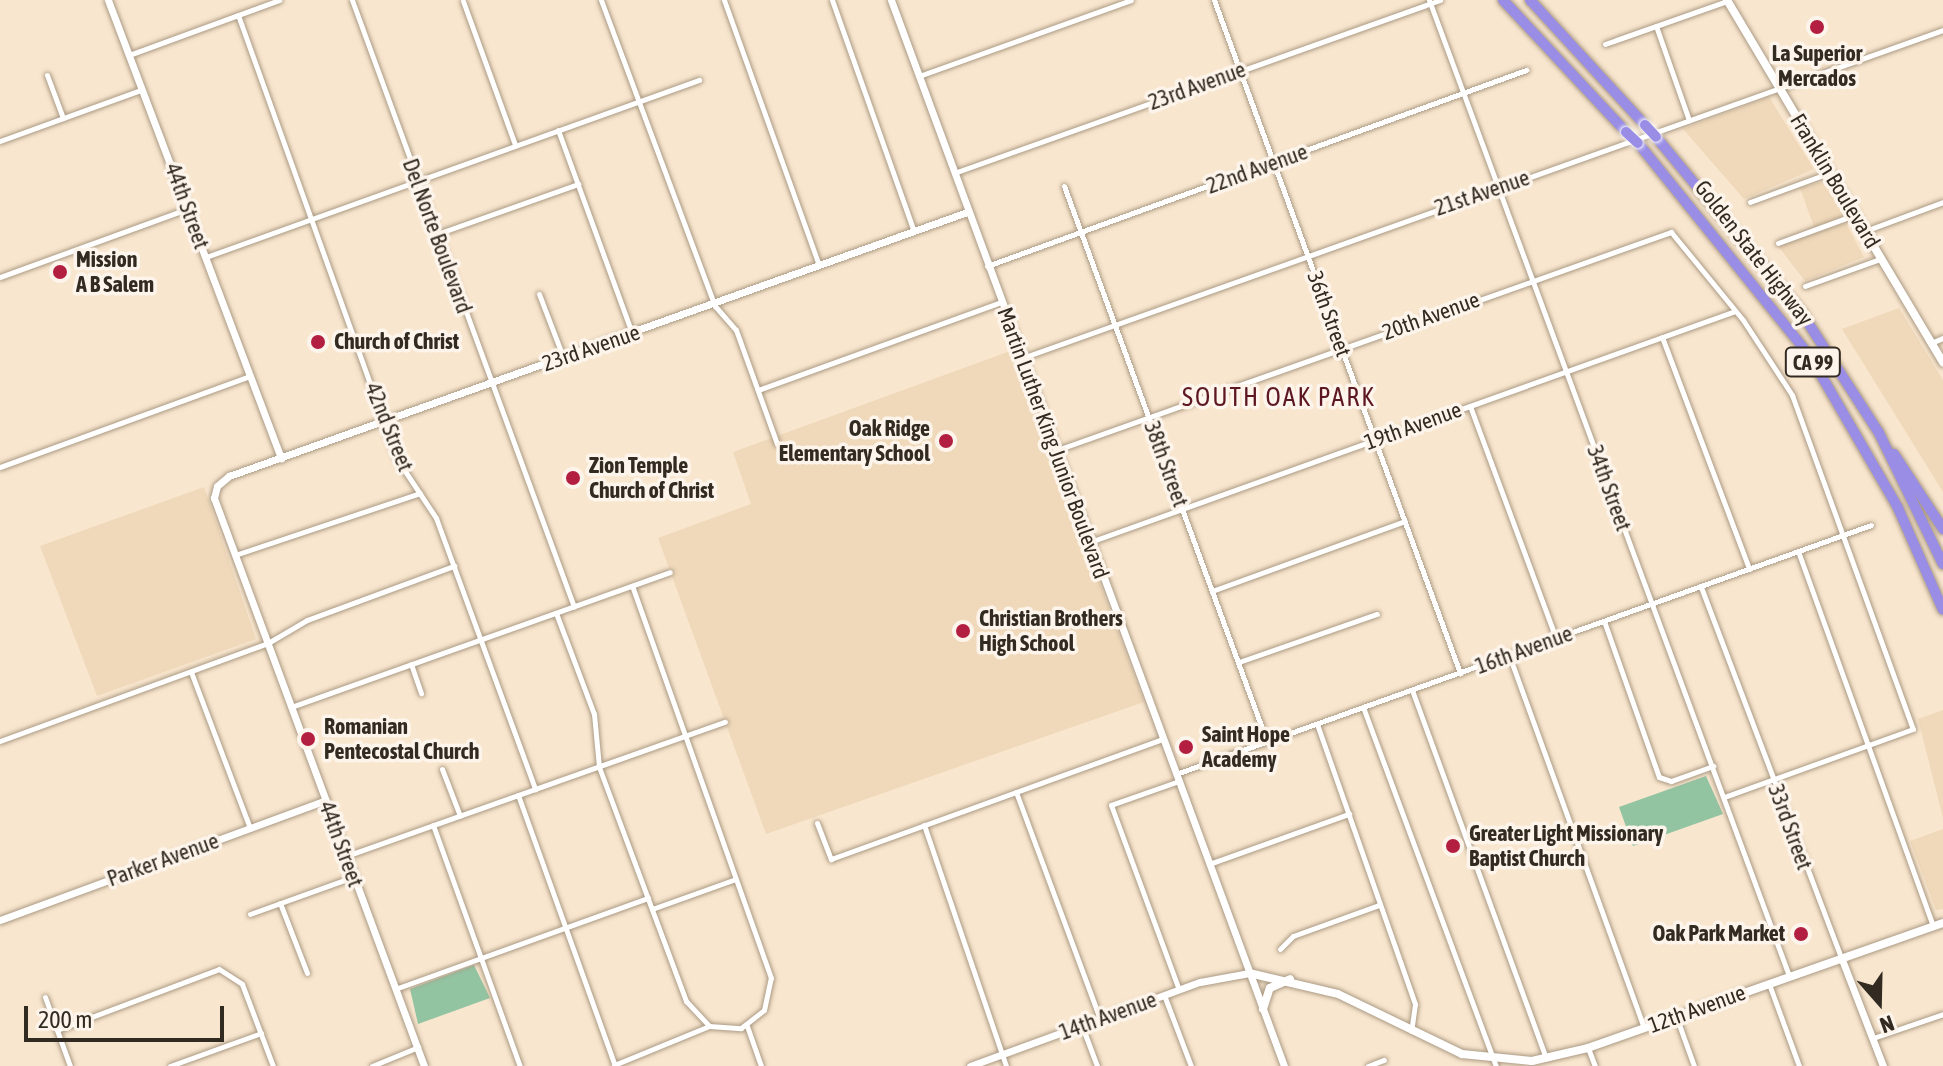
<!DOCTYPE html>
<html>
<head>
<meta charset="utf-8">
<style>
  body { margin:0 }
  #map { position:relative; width:1943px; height:1066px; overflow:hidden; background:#f9e6ce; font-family:"Asap Condensed",sans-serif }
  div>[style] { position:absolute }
  .built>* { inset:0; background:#f0d9ba }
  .green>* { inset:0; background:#93c4a2 }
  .roads { filter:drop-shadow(0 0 2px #ab9a84) drop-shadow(0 0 2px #ab9a84) }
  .minor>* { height:5px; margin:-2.5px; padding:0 2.5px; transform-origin:2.5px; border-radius:2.5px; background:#fff }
  .tertiary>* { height:7px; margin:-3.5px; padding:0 3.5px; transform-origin:3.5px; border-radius:3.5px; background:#fff }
  .secondary>* { height:8px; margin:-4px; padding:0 4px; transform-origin:4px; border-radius:4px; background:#fff }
  .motorway>* { height:10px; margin:-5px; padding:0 5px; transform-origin:5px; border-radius:5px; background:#998de6 }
  .bridges { filter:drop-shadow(0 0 2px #fff) drop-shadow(0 0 2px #fff) }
  .motorway-bridge>* { height:10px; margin:-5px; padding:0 5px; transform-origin:5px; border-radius:5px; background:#998de6 }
  .dots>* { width:22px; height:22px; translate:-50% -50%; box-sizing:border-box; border:4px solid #fdf5ec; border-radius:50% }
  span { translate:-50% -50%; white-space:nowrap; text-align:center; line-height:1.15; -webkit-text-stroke:7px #fdf5ec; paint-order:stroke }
  .shield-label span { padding:2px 6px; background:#fdf5ec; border:2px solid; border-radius:6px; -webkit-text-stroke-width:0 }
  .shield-label { font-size:20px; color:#322b21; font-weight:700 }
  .poi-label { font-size:22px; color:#322b21; font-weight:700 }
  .left { translate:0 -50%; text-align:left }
  .right { translate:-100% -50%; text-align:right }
  .street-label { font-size:22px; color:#322b21 }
  .quarter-label { font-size:26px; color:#5c1723; letter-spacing:2px }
  .north { position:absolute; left:1839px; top:962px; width:80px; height:80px; -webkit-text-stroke:6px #fdf5ec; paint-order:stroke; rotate:160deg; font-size:22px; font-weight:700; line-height:32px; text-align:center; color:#322b21 }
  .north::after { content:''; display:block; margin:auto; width:28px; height:36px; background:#322b21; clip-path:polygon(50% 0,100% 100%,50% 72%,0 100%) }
  .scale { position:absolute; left:24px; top:1006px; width:200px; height:36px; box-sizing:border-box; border:4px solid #322b21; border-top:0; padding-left:10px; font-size:24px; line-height:28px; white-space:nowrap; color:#322b21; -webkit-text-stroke:6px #fdf5ec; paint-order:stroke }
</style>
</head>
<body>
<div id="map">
  <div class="built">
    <div style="clip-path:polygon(1769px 97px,1814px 169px,1744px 199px,1683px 129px)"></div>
    <div style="clip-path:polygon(1822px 182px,1845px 216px,1814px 227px,1800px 188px)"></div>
    <div style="clip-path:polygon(1846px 223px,1864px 257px,1805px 281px,1778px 246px)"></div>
    <div style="clip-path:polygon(1899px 308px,1943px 380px,1943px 492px,1842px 329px)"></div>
    <div style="clip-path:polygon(1013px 350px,1144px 702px,766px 834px,658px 538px,751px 504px,733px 452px)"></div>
    <div style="clip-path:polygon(204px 487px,256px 639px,97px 696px,40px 546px)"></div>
    <div style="clip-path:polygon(1943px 710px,1943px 818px,1918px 719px)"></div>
    <div style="clip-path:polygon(1943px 829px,1943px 909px,1936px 910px,1910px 841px)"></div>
  </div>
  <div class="green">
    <div style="clip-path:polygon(1706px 776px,1723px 814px,1633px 846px,1619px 807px)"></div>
    <div style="clip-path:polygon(474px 965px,490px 998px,418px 1024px,410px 989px)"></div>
  </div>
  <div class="roads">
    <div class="minor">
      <div style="left:352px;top:0;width:646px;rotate:69.91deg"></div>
      <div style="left:601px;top:0;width:327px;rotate:69.6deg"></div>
      <div style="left:715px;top:306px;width:32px;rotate:49deg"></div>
      <div style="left:736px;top:330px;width:121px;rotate:70.2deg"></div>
      <div style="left:724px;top:0;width:282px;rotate:70.3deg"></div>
      <div style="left:832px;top:0;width:245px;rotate:70.5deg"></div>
      <div style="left:1214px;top:0;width:717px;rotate:69.92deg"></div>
      <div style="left:1429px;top:0;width:1040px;rotate:69.75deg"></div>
      <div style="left:463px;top:1px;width:153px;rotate:70.1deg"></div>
      <div style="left:238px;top:15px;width:472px;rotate:70.3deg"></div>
      <div style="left:397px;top:459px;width:71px;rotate:56.5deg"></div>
      <div style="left:436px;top:518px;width:289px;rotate:69.9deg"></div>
      <div style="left:1656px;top:26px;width:100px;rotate:70.7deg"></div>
      <div style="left:1605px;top:44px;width:129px;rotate:-19.4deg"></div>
      <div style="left:129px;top:55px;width:160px;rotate:-20.1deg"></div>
      <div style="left:47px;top:75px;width:46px;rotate:69.6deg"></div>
      <div style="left:919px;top:76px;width:225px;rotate:-19.7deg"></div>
      <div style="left:558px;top:130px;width:216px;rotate:70deg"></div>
      <div style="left:0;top:141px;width:150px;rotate:-19.9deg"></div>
      <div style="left:954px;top:173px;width:516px;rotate:-19.59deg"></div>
      <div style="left:1064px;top:186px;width:592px;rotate:69.94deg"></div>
      <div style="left:1750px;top:202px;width:84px;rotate:-20.2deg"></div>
      <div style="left:1865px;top:231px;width:83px;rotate:-20.4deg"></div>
      <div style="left:437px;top:234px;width:150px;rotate:-19.5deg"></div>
      <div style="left:1778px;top:243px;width:81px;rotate:-20.2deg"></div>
      <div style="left:206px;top:257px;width:524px;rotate:-19.75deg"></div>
      <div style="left:987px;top:266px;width:574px;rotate:-19.98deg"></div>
      <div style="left:0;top:277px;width:199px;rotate:-20deg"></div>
      <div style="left:1805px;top:286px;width:80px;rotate:-19.8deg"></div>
      <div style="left:539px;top:294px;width:67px;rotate:69.1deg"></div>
      <div style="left:1662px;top:337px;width:248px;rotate:69.4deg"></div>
      <div style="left:1931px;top:343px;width:13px;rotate:-23deg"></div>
      <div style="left:1022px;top:358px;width:978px;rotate:-19.6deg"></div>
      <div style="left:758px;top:390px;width:258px;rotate:-19.9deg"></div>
      <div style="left:1470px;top:406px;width:248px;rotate:69.7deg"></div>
      <div style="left:1057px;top:450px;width:652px;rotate:-19.55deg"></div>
      <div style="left:1671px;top:232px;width:114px;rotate:50.7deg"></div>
      <div style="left:1743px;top:320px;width:90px;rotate:56.8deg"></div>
      <div style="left:1792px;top:395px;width:355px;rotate:70.1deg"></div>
      <div style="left:1913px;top:729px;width:201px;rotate:160.2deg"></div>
      <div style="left:0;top:467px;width:266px;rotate:-20deg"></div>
      <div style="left:1090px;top:542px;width:685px;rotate:-19.7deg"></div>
      <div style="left:1798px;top:551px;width:396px;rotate:70.2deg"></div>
      <div style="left:235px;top:555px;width:195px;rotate:-18.5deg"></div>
      <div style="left:1701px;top:587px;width:396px;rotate:69.3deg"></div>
      <div style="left:1212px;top:591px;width:205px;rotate:-19.9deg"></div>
      <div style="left:556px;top:613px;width:108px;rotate:69.4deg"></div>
      <div style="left:594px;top:714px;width:53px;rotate:84.6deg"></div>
      <div style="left:599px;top:767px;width:250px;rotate:69.6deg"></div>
      <div style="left:686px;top:1001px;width:34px;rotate:47deg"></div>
      <div style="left:709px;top:1026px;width:32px;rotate:4deg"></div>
      <div style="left:741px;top:1028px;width:29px;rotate:-38deg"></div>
      <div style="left:764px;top:1010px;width:33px;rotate:-78deg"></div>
      <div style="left:771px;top:978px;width:416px;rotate:-109.5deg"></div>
      <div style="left:1604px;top:621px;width:165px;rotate:70.6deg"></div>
      <div style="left:1659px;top:777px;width:13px;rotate:18deg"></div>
      <div style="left:1671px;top:781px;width:45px;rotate:-19.7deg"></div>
      <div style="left:1509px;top:655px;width:397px;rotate:70.1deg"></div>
      <div style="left:1239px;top:662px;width:146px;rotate:-19.2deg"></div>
      <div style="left:411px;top:664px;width:31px;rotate:71deg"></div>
      <div style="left:191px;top:672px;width:167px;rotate:69.3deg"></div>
      <div style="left:1412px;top:690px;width:392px;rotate:70deg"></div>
      <div style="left:291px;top:707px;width:402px;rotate:-19.6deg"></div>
      <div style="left:1363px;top:707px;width:383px;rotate:69.7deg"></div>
      <div style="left:1317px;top:724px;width:297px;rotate:70.7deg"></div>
      <div style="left:1415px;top:1004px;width:27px;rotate:98deg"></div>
      <div style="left:0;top:741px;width:285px;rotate:-20.1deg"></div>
      <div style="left:268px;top:643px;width:45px;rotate:-30.5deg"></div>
      <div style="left:307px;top:620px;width:157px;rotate:-20.2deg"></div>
      <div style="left:442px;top:769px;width:50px;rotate:69deg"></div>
      <div style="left:1176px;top:774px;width:738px;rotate:-19.71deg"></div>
      <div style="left:1179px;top:781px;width:72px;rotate:160.6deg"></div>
      <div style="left:1111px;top:805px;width:197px;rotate:69.8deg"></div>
      <div style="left:1016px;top:792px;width:242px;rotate:69.7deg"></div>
      <div style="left:518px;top:795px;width:288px;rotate:70.3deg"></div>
      <div style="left:817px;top:823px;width:39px;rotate:69deg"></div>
      <div style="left:831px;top:859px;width:353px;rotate:-19.9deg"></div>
      <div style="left:433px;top:825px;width:256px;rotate:70.2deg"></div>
      <div style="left:924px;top:825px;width:255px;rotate:71.2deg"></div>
      <div style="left:346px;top:856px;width:402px;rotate:-19.5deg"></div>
      <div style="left:1209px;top:864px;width:149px;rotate:-19.7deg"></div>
      <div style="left:280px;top:903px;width:75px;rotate:68.9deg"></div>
      <div style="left:652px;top:909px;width:89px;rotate:-19.7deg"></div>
      <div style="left:250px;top:914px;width:109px;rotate:-19.8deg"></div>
      <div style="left:1280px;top:949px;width:18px;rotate:-45deg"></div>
      <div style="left:1293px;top:936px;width:91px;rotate:-19.8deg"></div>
      <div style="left:1769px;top:984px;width:87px;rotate:69.9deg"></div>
      <div style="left:395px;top:989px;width:269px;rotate:-19.8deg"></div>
      <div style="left:1164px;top:995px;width:76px;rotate:69.2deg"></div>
      <div style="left:45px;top:997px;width:73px;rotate:70.1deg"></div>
      <div style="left:1676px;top:1016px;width:53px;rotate:70.2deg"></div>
      <div style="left:747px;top:1026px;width:42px;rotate:70.7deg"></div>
      <div style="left:1082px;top:1026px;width:43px;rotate:69.4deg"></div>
      <div style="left:57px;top:1030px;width:173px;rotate:-20.6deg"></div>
      <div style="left:219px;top:969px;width:27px;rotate:33deg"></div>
      <div style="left:242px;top:984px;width:88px;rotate:69.3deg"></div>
      <div style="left:1873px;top:1038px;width:74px;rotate:-18.9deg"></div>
      <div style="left:1588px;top:1048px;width:19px;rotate:69deg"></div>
      <div style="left:614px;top:1065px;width:103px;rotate:-22.3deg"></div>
      <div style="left:170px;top:1066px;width:97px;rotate:-19.9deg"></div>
      <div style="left:372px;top:1066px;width:50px;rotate:-22.4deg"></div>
      <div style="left:1368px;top:1066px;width:17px;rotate:-21deg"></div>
    </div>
    <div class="tertiary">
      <div style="left:108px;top:0;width:490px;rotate:69.3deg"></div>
      <div style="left:891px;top:0;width:1136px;rotate:69.76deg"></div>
      <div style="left:0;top:920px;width:347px;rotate:-20.2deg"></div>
      <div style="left:1841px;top:957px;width:117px;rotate:68.9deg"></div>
      <div style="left:424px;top:1066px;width:606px;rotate:-110.29deg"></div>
      <div style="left:214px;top:498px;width:12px;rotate:-76deg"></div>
      <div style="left:217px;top:486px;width:16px;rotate:-40deg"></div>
      <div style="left:229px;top:476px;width:784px;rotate:-19.68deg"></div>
      <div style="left:970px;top:1066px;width:245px;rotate:-20.1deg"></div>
      <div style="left:1200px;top:982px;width:50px;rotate:-10.4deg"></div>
    </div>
    <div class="secondary">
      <div style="left:1727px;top:0;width:422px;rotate:59.2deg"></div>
      <div style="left:1249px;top:973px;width:91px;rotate:13.3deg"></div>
      <div style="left:1338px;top:994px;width:138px;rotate:25.8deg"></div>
      <div style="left:1462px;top:1054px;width:70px;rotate:5.7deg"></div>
      <div style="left:1532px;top:1061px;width:57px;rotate:-13.1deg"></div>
      <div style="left:1588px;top:1048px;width:376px;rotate:-19.4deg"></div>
      <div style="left:1263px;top:1009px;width:22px;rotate:-72deg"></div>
      <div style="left:1270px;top:988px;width:22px;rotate:-24deg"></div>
    </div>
    <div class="motorway">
      <div style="left:1503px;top:0;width:180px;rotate:47deg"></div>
      <div style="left:1530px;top:0;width:170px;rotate:47.4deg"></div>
      <div style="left:1656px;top:137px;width:231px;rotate:50.4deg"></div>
      <div style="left:1803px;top:315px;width:140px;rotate:57.2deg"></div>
      <div style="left:1879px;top:433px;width:146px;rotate:64deg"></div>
      <div style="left:1638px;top:143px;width:274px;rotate:51.1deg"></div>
      <div style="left:1810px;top:356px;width:176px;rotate:59.9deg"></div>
      <div style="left:1898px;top:508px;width:111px;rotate:66.2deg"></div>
      <div style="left:1894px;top:454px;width:90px;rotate:56.8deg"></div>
    </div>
  </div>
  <div class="bridges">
    <div class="motorway-bridge">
      <div style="left:1645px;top:125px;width:16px;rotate:47deg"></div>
      <div style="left:1626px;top:132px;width:16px;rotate:43deg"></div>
    </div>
  </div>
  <div class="dots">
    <div style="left:1817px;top:27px;background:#b21f41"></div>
    <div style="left:60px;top:272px;background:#b21f41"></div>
    <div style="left:318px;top:342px;background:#b21f41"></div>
    <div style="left:946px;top:441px;background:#b21f41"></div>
    <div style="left:573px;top:478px;background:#b21f41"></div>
    <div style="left:963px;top:631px;background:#b21f41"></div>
    <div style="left:308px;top:739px;background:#b21f41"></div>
    <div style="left:1186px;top:747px;background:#b21f41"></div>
    <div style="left:1453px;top:846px;background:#b21f41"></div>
    <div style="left:1801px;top:934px;background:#b21f41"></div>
  </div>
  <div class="shield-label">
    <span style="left:1813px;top:362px">CA 99</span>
  </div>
  <div class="poi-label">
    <span style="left:1817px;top:66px">La Superior<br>Mercados</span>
    <span class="left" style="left:76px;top:272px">Mission<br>A B Salem</span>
    <span class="left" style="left:334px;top:342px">Church of Christ</span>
    <span class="right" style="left:930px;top:441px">Oak Ridge<br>Elementary School</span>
    <span class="left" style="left:589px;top:478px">Zion Temple<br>Church of Christ</span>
    <span class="left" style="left:979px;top:631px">Christian Brothers<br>High School</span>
    <span class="left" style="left:324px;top:739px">Romanian<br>Pentecostal Church</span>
    <span class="left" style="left:1202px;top:747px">Saint Hope<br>Academy</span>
    <span class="left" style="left:1469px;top:846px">Greater Light Missionary<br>Baptist Church</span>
    <span class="right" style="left:1785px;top:934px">Oak Park Market</span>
  </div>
  <div class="street-label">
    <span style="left:1197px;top:86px;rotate:-20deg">23rd Avenue</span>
    <span style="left:1257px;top:169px;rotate:-20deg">22nd Avenue</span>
    <span style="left:1835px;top:181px;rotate:59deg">Franklin Boulevard</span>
    <span style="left:1482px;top:193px;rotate:-19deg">21st Avenue</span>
    <span style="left:187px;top:206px;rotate:70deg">44th Street</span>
    <span style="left:437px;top:236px;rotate:70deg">Del Norte Boulevard</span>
    <span style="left:1754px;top:253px;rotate:52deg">Golden State Highway</span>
    <span style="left:1329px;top:314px;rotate:70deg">36th Street</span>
    <span style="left:1431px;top:316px;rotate:-20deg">20th Avenue</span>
    <span style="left:591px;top:348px;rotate:-19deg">23rd Avenue</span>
    <span style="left:1413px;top:426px;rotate:-20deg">19th Avenue</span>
    <span style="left:389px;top:427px;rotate:68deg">42nd Street</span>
    <span style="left:1053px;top:443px;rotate:70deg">Martin Luther King Junior Boulevard</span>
    <span style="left:1166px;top:464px;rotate:70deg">38th Street</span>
    <span style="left:1609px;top:488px;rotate:70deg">34th Street</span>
    <span style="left:1524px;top:650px;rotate:-20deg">16th Avenue</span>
    <span style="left:1790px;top:827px;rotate:70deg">33rd Street</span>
    <span style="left:341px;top:844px;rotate:70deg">44th Street</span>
    <span style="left:163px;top:860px;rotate:-20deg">Parker Avenue</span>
    <span style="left:1697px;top:1009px;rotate:-20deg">12th Avenue</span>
    <span style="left:1108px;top:1016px;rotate:-20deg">14th Avenue</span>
  </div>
  <div class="quarter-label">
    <span style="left:1279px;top:398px">SOUTH OAK PARK</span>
  </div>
  <div class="north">N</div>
  <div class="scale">200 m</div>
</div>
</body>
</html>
